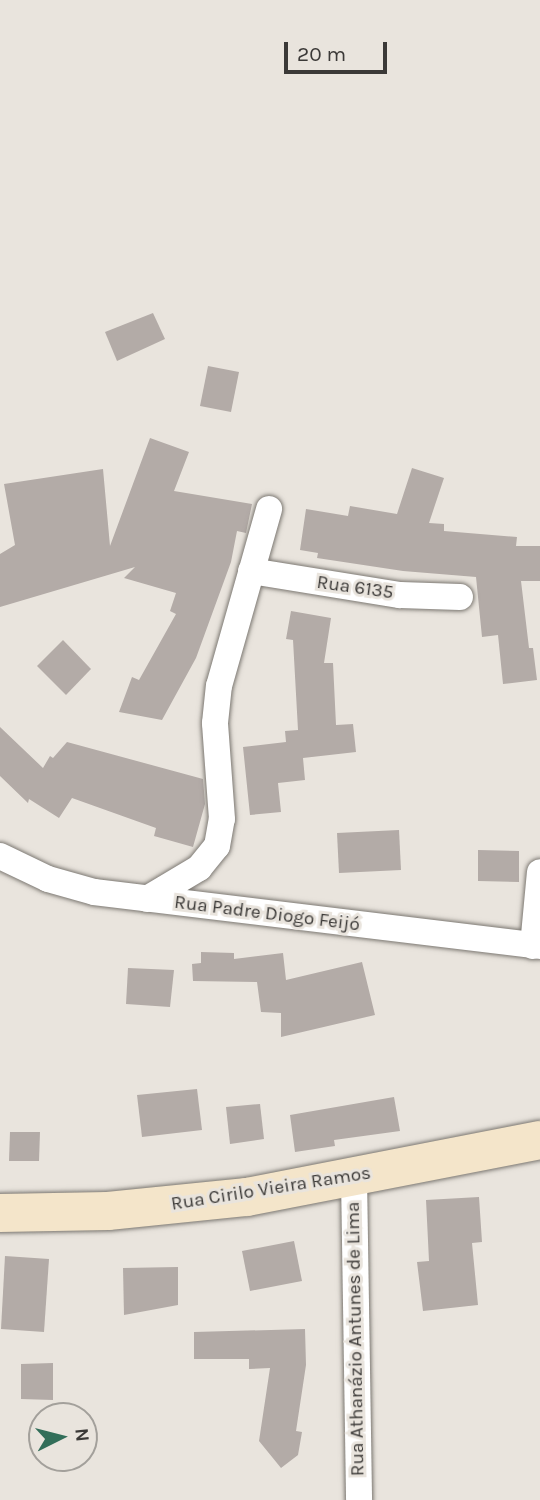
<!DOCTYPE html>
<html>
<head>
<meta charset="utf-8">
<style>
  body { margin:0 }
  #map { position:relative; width:540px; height:1500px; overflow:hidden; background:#e9e4dd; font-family:Karla,sans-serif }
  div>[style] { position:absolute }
  .building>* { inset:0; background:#b3aba7 }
  .roads { filter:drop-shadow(0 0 2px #7c7872) drop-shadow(0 0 2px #7c7872) }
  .street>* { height:26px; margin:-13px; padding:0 13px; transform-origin:13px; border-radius:13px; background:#fff }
  .secondary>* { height:38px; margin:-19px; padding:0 19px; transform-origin:19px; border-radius:19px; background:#f4e5ca }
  span { translate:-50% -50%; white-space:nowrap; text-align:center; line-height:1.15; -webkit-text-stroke:6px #e9e4dd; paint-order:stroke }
  .street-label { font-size:19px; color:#3b3937 }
  .north { position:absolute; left:28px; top:1402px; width:70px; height:70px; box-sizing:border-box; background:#e9e4dd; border:2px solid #a3a09b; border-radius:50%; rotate:84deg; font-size:19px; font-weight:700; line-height:28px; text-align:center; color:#3b3937 }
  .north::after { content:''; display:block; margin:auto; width:24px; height:32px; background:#326e59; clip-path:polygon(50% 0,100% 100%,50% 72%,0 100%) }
  .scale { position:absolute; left:284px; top:42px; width:103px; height:32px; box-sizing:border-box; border:4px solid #3b3937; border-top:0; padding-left:9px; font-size:21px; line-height:24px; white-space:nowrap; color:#3b3937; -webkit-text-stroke:5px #e9e4dd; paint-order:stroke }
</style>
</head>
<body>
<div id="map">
  <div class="building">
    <div style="clip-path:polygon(153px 313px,165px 339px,117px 361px,105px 332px)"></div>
    <div style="clip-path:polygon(208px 366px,239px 372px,231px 412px,200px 406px)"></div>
    <div style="clip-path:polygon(150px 438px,189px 452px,174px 491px,252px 504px,246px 533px,237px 531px,231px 562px,196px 658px,162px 720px,119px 712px,132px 677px,139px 680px,176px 614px,170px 611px,176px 593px,124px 578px,135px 567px,0 607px,0 554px,15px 545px,4px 484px,103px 469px,110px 546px)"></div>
    <div style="clip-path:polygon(412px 468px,444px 478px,429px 523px,444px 524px,444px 531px,517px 537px,516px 546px,540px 546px,540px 581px,521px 581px,529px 648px,533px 648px,537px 680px,503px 684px,498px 635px,482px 637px,476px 577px,403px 571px,317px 558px,318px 553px,300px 550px,306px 509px,348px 516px,350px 506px,397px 514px)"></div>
    <div style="clip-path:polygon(291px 611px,331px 618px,324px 663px,333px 663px,336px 725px,353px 724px,356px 752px,303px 758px,305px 780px,278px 783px,281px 812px,250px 815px,243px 747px,286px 742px,285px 731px,298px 730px,293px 640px,286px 639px)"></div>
    <div style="clip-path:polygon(63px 640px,91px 669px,66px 695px,37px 666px)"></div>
    <div style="clip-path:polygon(0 727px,43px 768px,50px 756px,53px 758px,67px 742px,203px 779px,205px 804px,193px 847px,154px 836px,156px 828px,72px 798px,59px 818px,29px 799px,28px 803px,0 776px)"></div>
    <div style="clip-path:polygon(399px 830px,401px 870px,339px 873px,337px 833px)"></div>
    <div style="clip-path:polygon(478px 850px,519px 851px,519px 882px,478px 881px)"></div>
    <div style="clip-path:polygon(201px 952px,234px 953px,234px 959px,283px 953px,286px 980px,362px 962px,375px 1015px,281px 1037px,281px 1013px,261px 1012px,257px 982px,193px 981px,192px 964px,201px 963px)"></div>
    <div style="clip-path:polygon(128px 968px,174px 970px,170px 1007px,126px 1004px)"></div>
    <div style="clip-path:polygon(197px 1089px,202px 1130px,142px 1137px,137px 1095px)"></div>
    <div style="clip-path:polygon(394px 1097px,400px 1131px,334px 1140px,335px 1146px,295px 1152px,290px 1115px)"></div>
    <div style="clip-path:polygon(260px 1104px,264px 1139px,230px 1144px,226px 1107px)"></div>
    <div style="clip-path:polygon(10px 1132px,40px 1132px,39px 1161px,9px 1161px)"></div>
    <div style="clip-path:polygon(479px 1197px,482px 1242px,472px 1243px,478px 1305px,423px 1311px,417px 1262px,429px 1261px,426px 1200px)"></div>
    <div style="clip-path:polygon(294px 1241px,302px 1281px,250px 1291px,242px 1251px)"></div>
    <div style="clip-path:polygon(5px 1256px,49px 1259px,44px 1332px,1px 1329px)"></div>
    <div style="clip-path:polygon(178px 1267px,178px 1305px,124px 1315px,123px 1268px)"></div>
    <div style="clip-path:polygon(305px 1329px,306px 1365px,296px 1431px,302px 1432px,298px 1455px,281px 1468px,259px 1441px,270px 1368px,249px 1369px,249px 1359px,194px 1359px,194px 1332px)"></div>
    <div style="clip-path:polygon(53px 1363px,53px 1400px,21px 1399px,21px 1364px)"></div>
  </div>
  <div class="roads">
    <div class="street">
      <div style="left:251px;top:571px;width:151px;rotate:9.2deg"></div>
      <div style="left:400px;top:595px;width:60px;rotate:1.9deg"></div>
      <div style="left:0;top:856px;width:53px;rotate:25.6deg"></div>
      <div style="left:48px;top:879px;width:48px;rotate:15.8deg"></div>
      <div style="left:94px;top:892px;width:449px;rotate:6.9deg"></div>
      <div style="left:147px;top:899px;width:61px;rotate:-30.8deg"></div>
      <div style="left:199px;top:868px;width:28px;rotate:-51deg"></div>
      <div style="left:217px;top:846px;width:27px;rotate:-80deg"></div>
      <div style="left:222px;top:819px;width:96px;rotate:-94.2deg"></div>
      <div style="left:215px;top:723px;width:37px;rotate:-84deg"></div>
      <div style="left:219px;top:686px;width:184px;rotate:-74.2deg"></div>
      <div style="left:533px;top:946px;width:74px;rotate:-84.6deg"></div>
      <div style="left:354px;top:1177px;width:323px;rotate:89.1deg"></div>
    </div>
    <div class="secondary">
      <div style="left:0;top:1213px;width:108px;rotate:-1.1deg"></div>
      <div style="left:108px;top:1211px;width:140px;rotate:-5.8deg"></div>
      <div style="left:247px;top:1197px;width:298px;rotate:-11deg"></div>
    </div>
  </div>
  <div class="street-label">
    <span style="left:355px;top:588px;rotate:8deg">Rua 6135</span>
    <span style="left:267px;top:914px;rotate:7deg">Rua Padre Diogo Feijó</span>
    <span style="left:271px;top:1189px;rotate:-9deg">Rua Cirilo Vieira Ramos</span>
    <span style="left:356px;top:1339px;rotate:-91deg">Rua Athanázio Antunes de Lima</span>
  </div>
  <div class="north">N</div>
  <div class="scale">20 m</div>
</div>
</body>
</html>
